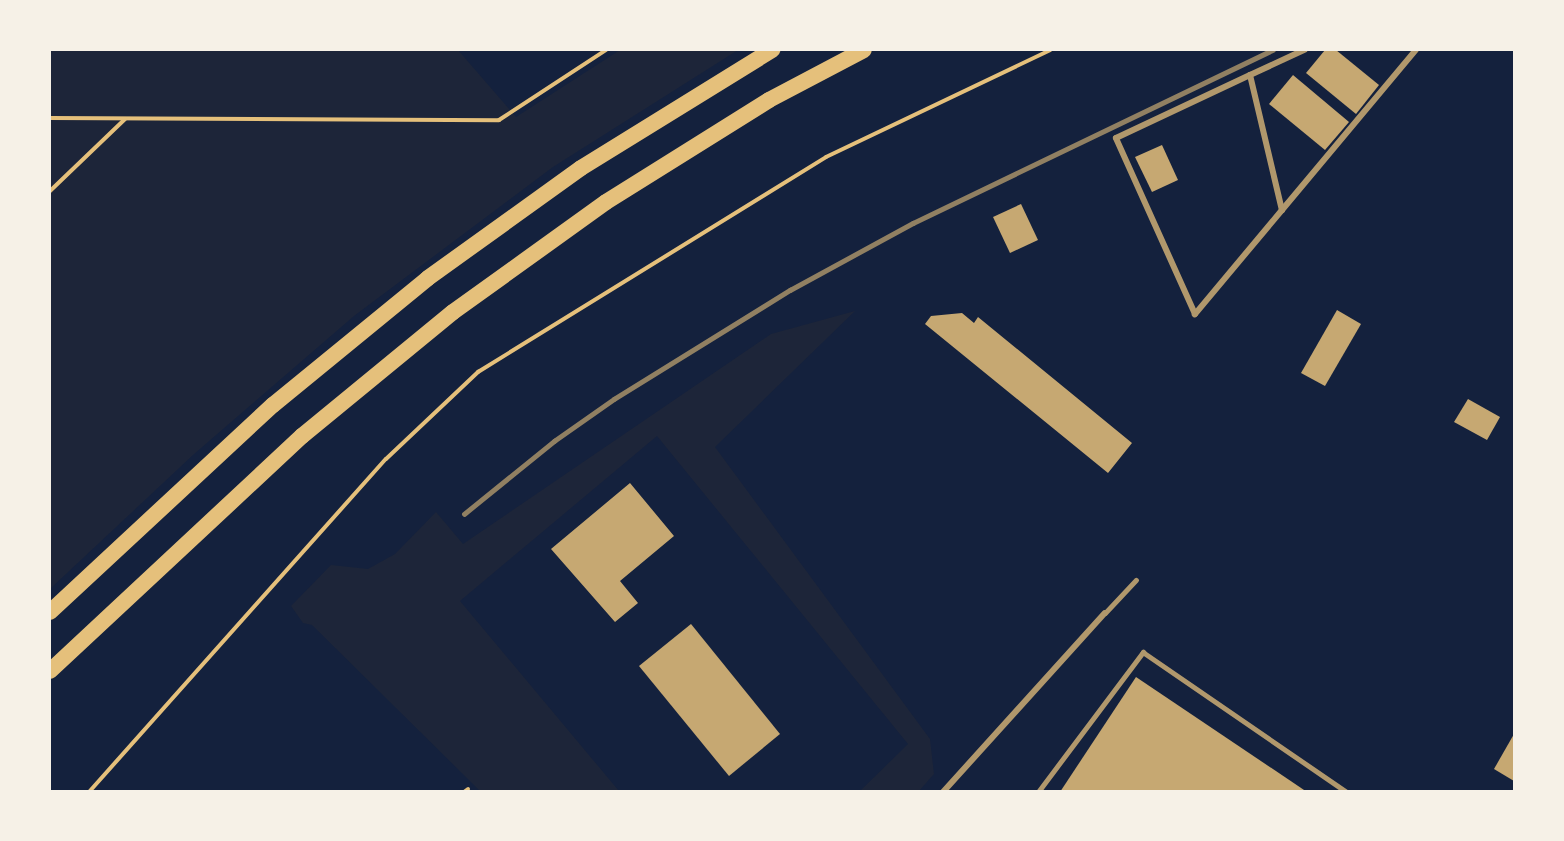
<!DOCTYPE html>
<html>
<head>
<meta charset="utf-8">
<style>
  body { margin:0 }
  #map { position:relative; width:1564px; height:841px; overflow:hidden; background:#14213d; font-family:"Source Serif 4",serif }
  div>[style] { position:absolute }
  .green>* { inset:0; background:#1d2539 }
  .building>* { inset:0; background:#c6a872 }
  .path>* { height:4px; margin:-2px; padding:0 2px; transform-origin:2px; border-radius:2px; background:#e5c07b }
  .service>* { height:4.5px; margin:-2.25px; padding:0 2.25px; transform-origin:2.25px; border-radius:2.25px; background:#b1986c }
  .minor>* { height:6px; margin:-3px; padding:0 3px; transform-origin:3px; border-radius:3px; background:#b1986c }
  .trunk>* { height:16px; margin:-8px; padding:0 8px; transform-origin:8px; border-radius:8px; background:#e5c07b }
  .rail>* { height:4.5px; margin:-2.25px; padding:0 2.25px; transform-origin:2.25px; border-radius:2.25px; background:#918062 }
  span { translate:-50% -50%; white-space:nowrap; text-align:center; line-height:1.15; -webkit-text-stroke:6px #f6f1e7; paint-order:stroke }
  .frame { position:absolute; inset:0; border:51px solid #f6f1e7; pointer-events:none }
</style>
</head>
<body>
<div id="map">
  <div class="green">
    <div style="clip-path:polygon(50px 50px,458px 50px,516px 117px,620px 50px,738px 50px,553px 167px,354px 316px,193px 455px,50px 589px)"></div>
    <div style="clip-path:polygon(855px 311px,715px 447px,930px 739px,934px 774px,919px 791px,860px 791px,908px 744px,657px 436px,460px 601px,619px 791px,480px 791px,312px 625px,303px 623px,291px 606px,331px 565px,368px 569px,395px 554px,436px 512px,463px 544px,771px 334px)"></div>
  </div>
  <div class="building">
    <div style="clip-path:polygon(1325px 50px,1336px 50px,1379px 85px,1356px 114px,1306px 73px)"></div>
    <div style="clip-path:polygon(1293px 75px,1349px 122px,1325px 150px,1269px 104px)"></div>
    <div style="clip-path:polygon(1162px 145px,1178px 180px,1152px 192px,1135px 157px)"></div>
    <div style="clip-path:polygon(1021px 204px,1038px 240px,1010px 253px,993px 217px)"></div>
    <div style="clip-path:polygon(1337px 310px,1361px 324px,1325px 386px,1301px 373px)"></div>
    <div style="clip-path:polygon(962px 313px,974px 323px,978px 317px,1132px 443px,1108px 473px,925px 324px,931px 316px)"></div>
    <div style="clip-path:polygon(1468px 399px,1500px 417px,1487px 440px,1454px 422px)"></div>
    <div style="clip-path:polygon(630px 483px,674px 536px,620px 581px,638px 603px,615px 622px,551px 549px)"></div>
    <div style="clip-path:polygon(691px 624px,780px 734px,729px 776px,639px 666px)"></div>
    <div style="clip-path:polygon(1136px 677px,1307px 792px,1060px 792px)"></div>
    <div style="clip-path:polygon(1514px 734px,1514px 781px,1494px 769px)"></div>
  </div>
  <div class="path">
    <div style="left:50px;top:118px;width:449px;rotate:0.3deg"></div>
    <div style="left:499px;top:120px;width:128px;rotate:-33.2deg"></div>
    <div style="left:50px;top:191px;width:104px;rotate:-43.8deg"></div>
    <div style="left:89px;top:792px;width:446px;rotate:-48.3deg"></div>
    <div style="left:386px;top:459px;width:127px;rotate:-43.4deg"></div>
    <div style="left:478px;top:372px;width:409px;rotate:-31.7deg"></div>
    <div style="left:826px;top:157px;width:248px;rotate:-25.5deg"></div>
    <div style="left:464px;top:792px;width:5px;rotate:-37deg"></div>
  </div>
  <div class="service">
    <div style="left:1105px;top:613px;width:45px;rotate:-46.8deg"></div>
    <div style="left:1038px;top:792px;width:175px;rotate:-53.1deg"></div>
    <div style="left:1143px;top:652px;width:247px;rotate:34.5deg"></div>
  </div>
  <div class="minor">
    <div style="left:1250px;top:75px;width:139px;rotate:76.7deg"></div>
    <div style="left:1282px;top:210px;width:136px;rotate:129.9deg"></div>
    <div style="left:1195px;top:314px;width:193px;rotate:-114.2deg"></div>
    <div style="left:1116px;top:138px;width:148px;rotate:-25.2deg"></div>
    <div style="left:1250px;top:75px;width:60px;rotate:-24.8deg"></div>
    <div style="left:1282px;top:210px;width:209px;rotate:-50.1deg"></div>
    <div style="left:943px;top:792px;width:241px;rotate:-47.9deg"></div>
  </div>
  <div class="trunk">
    <div style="left:50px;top:612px;width:304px;rotate:-42.9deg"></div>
    <div style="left:273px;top:405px;width:200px;rotate:-39.3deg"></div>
    <div style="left:428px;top:278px;width:188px;rotate:-35.7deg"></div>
    <div style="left:581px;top:168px;width:225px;rotate:-31.7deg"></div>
    <div style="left:50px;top:671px;width:345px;rotate:-43deg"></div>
    <div style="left:302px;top:436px;width:195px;rotate:-39.4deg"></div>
    <div style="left:453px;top:312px;width:188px;rotate:-35.7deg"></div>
    <div style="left:606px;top:202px;width:192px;rotate:-32deg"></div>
    <div style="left:769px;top:100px;width:107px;rotate:-27.8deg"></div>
  </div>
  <div class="rail">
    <div style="left:464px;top:514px;width:116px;rotate:-39deg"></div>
    <div style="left:554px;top:441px;width:73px;rotate:-35deg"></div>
    <div style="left:614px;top:399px;width:207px;rotate:-31.8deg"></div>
    <div style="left:790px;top:290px;width:140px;rotate:-28.6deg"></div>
    <div style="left:913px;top:223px;width:399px;rotate:-25.7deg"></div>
  </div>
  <div class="frame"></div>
</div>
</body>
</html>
